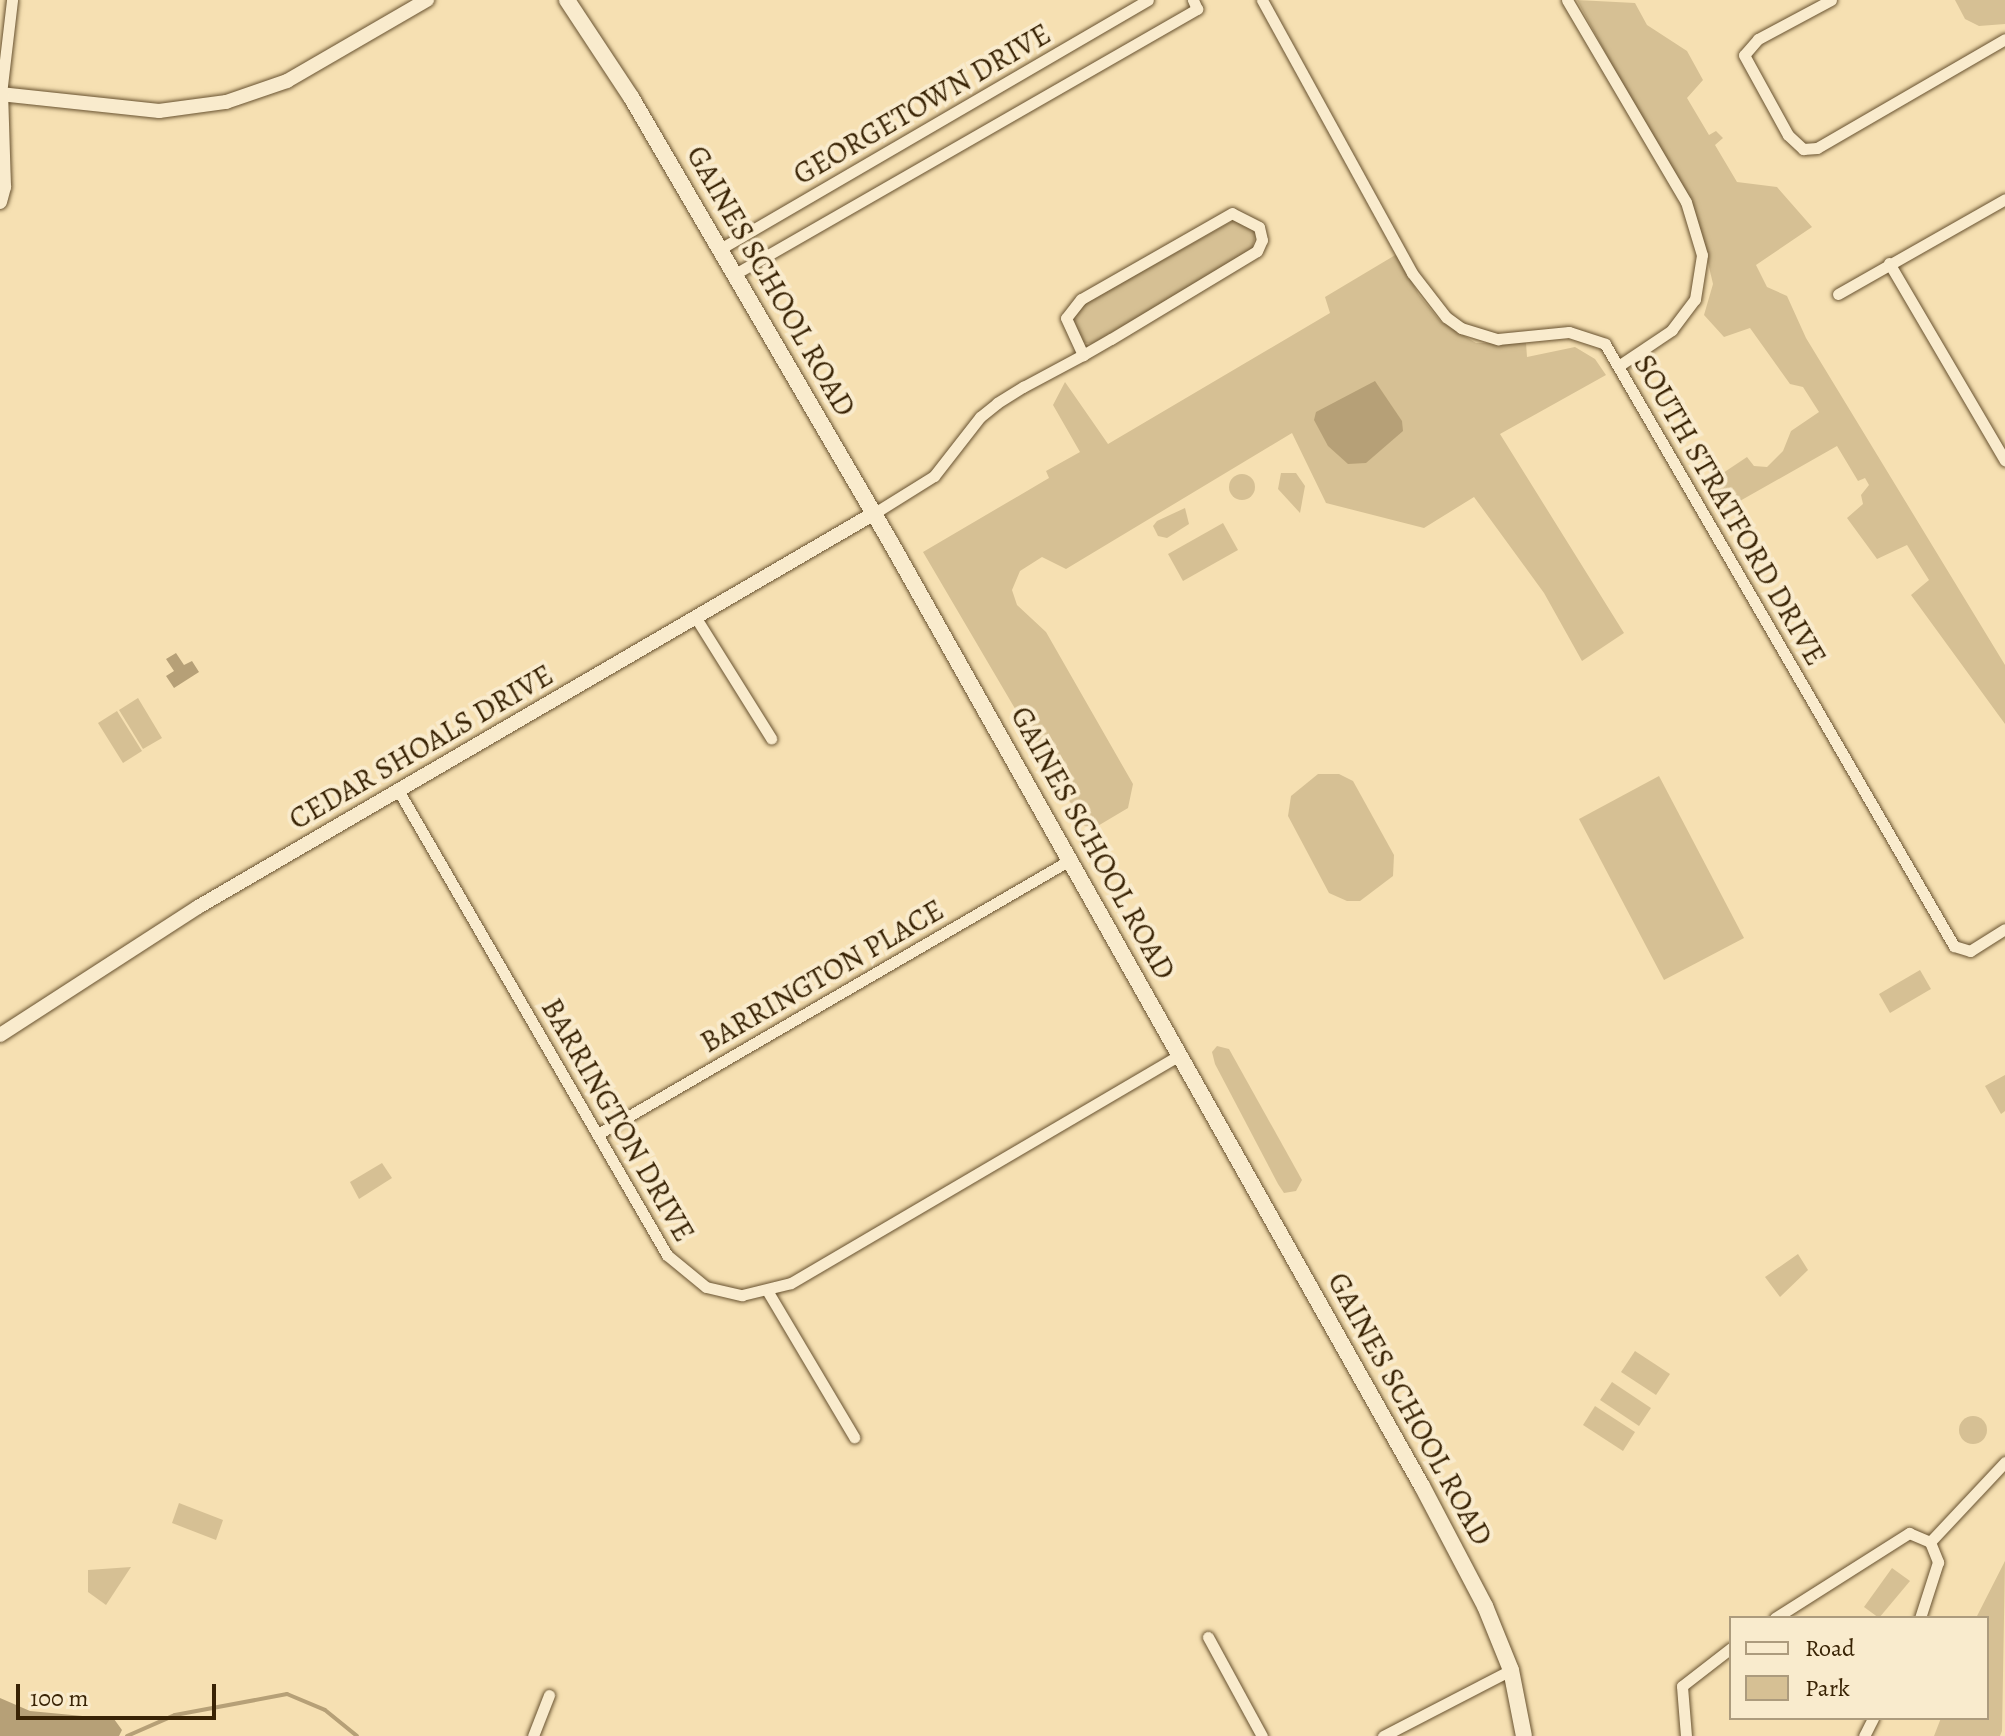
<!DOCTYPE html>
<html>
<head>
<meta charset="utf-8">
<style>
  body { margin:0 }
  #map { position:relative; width:2005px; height:1736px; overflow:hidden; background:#f6e0b2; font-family:Alegreya,serif }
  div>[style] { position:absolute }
  .green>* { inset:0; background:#d6c094 }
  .round { border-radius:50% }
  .water>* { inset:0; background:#b6a077 }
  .stream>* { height:4px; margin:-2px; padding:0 2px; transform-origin:2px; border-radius:2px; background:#b6a077 }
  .roads { filter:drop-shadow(0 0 2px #685230) drop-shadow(0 0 2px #685230) }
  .minor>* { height:11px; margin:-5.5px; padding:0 5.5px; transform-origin:5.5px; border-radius:5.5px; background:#f9ebcd }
  .tertiary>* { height:14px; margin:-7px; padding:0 7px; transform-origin:7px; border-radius:7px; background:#f9ebcd }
  .secondary>* { height:16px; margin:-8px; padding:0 8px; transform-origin:8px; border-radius:8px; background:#f9ebcd }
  span { translate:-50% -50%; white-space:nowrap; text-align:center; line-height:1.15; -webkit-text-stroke:8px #f9ebcd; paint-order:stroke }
  .street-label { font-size:30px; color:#392304 }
  .legend { position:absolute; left:1729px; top:1616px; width:260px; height:104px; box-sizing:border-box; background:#f9ebcd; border:2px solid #ac9b7d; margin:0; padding:10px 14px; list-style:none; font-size:24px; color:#392304 }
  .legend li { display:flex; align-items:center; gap:16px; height:40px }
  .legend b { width:40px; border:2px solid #ac9b7d }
  .scale { position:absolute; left:16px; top:1684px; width:200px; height:36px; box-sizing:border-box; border:4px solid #392304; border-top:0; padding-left:10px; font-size:24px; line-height:28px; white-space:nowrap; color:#392304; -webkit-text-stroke:6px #f9ebcd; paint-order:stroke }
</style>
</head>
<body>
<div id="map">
  <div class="green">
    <div style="clip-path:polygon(1577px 0,1635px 3px,1647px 25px,1687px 51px,1703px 80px,1687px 98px,1709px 135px,1716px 131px,1723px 138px,1715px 145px,1737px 182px,1777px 187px,1812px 227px,1756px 265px,1767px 287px,1787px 296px,1806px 338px,2005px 665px,2005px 724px,1911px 595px,1929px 580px,1907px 545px,1877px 559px,1847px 518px,1863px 504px,1861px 495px,1869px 485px,1865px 478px,1858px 481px,1837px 446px,1731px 506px,1711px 481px,1747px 457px,1754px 466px,1767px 467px,1783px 451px,1791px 431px,1819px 412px,1803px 387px,1790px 384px,1750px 328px,1724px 337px,1704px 315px,1713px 284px,1700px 228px)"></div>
    <div style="clip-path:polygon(1955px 0,2005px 0,2005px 24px,1979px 26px,1965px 19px)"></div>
    <div style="clip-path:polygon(1236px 219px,1256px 231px,1252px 250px,1092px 344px,1081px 342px,1071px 318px,1077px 308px)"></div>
    <div style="clip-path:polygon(1397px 254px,1419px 295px,1440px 321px,1476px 343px,1526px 343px,1527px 357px,1575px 347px,1595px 359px,1606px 375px,1500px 434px,1624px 633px,1582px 661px,1544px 593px,1474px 497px,1424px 528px,1326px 503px,1292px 433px,1066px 569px,1042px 557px,1020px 571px,1012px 590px,1017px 605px,1046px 632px,1133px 784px,1128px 808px,1096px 827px,1084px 826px,923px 552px,1049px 478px,1046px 471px,1080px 452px,1053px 405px,1065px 382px,1108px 444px,1330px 313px,1325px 297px)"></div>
    <div style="clip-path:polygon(1281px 473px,1296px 473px,1305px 486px,1300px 513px,1278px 489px)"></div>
    <div class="round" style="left:1229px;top:474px;width:26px;height:26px"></div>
    <div style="clip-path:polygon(1185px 508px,1189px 524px,1167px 538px,1158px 536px,1153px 526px,1157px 521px)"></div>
    <div style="clip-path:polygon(1223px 523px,1238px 550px,1183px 581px,1168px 554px)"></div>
    <div style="clip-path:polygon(138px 698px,162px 738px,143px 749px,119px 710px)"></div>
    <div style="clip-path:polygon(117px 711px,142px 751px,123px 763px,98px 723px)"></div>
    <div style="clip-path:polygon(1318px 774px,1339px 774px,1353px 781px,1394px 855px,1393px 876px,1360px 901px,1347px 901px,1329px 893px,1288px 816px,1291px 796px)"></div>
    <div style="clip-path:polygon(1659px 776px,1744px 938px,1664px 980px,1579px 819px)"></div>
    <div style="clip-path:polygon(1920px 970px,1931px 989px,1890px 1013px,1879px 994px)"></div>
    <div style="clip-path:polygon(1217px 1046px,1229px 1049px,1302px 1180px,1296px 1191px,1284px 1193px,1278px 1184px,1215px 1064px,1212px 1052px)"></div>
    <div style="clip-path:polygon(2005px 1075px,2005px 1111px,2001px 1114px,1985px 1086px)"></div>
    <div style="clip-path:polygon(382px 1163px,392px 1178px,359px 1199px,350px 1182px)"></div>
    <div style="clip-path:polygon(1798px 1254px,1808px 1270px,1780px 1297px,1765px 1277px)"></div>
    <div style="clip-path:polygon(1635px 1351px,1670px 1374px,1656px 1395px,1621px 1372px)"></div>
    <div style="clip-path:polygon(1612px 1382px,1651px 1408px,1639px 1426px,1600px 1400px)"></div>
    <div style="clip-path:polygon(1595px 1406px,1635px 1432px,1623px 1451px,1583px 1425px)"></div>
    <div class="round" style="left:1959px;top:1416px;width:28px;height:28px"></div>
    <div style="clip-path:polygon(179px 1503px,223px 1520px,216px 1540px,172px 1523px)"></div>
    <div style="clip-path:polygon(2005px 1561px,2002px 1731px,2000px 1736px,1934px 1736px,1941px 1718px,1987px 1718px,1987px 1618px,1976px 1618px)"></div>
    <div style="clip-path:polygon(131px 1567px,106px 1605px,88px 1592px,88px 1570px)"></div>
    <div style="clip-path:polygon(1892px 1568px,1910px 1581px,1879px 1618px,1864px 1607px)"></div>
  </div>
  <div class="water">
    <div style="clip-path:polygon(1375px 381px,1402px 421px,1403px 431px,1366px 463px,1348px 464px,1328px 446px,1314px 420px,1316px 412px)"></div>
    <div style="clip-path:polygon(176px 653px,184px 665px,192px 661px,199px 672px,174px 688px,166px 676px,174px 671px,166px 659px)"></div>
    <div style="clip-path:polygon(0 1698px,30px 1711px,114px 1719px,122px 1730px,119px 1736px,0 1736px)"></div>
  </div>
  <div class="stream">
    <div style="left:127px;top:1736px;width:52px;rotate:-23.6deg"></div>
    <div style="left:175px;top:1715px;width:114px;rotate:-10.6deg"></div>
    <div style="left:287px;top:1694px;width:41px;rotate:22.8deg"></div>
    <div style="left:325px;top:1710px;width:41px;rotate:39.1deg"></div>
  </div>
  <div class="roads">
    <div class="minor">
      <div style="left:1262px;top:0;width:311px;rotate:61.2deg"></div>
      <div style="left:1412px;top:273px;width:56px;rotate:52.3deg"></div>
      <div style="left:1446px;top:317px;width:19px;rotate:36deg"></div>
      <div style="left:1461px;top:328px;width:39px;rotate:17deg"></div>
      <div style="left:1498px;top:339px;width:71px;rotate:-5.6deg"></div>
      <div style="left:1569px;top:332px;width:38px;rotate:18deg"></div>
      <div style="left:1605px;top:344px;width:696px;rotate:59.9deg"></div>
      <div style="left:1954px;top:946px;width:17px;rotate:17deg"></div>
      <div style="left:1970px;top:951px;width:41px;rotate:-32.2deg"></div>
      <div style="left:1567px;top:0;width:234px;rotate:59.5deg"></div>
      <div style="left:1686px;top:202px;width:55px;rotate:73.2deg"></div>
      <div style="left:1702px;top:255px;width:45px;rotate:99deg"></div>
      <div style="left:1695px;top:299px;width:39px;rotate:127deg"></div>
      <div style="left:1672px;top:330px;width:63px;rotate:146.1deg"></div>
      <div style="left:1831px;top:0;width:83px;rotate:151.9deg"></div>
      <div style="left:1758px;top:39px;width:21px;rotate:131deg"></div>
      <div style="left:1744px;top:55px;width:91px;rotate:61.2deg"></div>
      <div style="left:1788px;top:135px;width:21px;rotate:43deg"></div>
      <div style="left:1803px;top:149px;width:14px;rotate:-4deg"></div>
      <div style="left:1817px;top:148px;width:217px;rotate:-30.1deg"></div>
      <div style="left:1px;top:94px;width:95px;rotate:-83.3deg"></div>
      <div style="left:720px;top:249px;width:495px;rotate:-30.2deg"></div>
      <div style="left:1889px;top:263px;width:229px;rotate:59.6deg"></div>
      <div style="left:735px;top:274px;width:533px;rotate:-29.84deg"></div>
      <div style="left:1197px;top:9px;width:10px;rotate:-114deg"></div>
      <div style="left:1838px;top:294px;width:192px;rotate:-29.6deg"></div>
      <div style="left:873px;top:514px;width:72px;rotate:-31.9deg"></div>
      <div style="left:934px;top:476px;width:75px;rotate:-52.1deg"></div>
      <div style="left:980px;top:417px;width:22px;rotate:-39deg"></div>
      <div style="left:997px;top:403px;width:31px;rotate:-32deg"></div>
      <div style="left:1023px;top:387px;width:68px;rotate:-28.1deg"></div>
      <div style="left:1083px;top:355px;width:32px;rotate:-30deg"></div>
      <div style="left:1111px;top:339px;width:170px;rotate:-31.1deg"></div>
      <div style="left:1257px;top:251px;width:12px;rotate:-66deg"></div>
      <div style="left:1262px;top:240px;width:13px;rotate:-103deg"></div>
      <div style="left:1259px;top:227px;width:30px;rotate:-153deg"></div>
      <div style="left:1232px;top:213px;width:174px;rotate:150.3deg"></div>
      <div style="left:1081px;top:299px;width:24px;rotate:128deg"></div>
      <div style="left:1066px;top:318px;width:41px;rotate:65.3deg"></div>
      <div style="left:696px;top:618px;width:142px;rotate:58deg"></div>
      <div style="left:398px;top:790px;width:537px;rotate:59.95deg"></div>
      <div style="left:667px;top:1255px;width:50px;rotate:39.4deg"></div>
      <div style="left:706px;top:1287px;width:37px;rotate:13deg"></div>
      <div style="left:742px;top:1295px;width:50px;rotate:-13.8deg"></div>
      <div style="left:791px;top:1283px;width:451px;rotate:-30.4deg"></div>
      <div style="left:598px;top:1134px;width:546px;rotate:-30.14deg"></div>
      <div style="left:768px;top:1292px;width:169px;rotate:59.3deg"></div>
      <div style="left:1930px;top:1542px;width:110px;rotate:-46.8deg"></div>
      <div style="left:1775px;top:1618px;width:159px;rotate:-32.4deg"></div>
      <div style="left:1909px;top:1533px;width:23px;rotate:23deg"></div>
      <div style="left:1930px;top:1542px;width:22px;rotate:68deg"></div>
      <div style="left:1938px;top:1562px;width:59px;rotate:107.8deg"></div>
      <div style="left:1208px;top:1637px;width:113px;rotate:61.4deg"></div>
      <div style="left:533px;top:1736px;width:44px;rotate:-68.7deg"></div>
      <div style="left:1383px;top:1736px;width:144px;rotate:-27.3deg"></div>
      <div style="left:1686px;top:1736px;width:50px;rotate:-94.6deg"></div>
      <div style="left:1682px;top:1686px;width:62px;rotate:-37.8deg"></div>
      <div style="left:1864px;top:1736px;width:20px;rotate:-63deg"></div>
    </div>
    <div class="tertiary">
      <div style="left:0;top:94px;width:160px;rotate:6.1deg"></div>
      <div style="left:159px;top:111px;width:68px;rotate:-7.7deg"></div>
      <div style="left:226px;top:102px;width:65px;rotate:-19deg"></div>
      <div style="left:287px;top:81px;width:162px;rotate:-30.1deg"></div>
      <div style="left:0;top:202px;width:16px;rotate:-75deg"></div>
      <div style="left:4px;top:187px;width:93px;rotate:-91.8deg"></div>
      <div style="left:0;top:1035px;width:236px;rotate:-32.9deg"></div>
      <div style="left:198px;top:907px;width:781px;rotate:-30.21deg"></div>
    </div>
    <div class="secondary">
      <div style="left:567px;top:0;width:116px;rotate:56.6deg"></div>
      <div style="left:631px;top:97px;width:516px;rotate:59.76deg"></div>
      <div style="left:891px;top:543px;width:1082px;rotate:60.62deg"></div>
      <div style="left:1422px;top:1486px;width:136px;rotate:62.3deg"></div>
      <div style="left:1485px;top:1606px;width:69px;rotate:67.9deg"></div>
      <div style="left:1511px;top:1670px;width:67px;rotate:78.9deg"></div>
    </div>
  </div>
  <div class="street-label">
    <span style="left:922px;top:104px;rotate:-30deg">GEORGETOWN DRIVE</span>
    <span style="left:771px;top:281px;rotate:60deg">GAINES SCHOOL ROAD</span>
    <span style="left:1730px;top:510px;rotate:60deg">SOUTH STRATFORD DRIVE</span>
    <span style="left:421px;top:747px;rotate:-30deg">CEDAR SHOALS DRIVE</span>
    <span style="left:1093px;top:843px;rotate:61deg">GAINES SCHOOL ROAD</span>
    <span style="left:822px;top:976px;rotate:-30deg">BARRINGTON PLACE</span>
    <span style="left:618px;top:1120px;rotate:60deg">BARRINGTON DRIVE</span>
    <span style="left:1410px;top:1409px;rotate:61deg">GAINES SCHOOL ROAD</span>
  </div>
  <ul class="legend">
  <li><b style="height:10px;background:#f9ebcd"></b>Road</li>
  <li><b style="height:22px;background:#d6c094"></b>Park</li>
  </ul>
  <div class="scale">100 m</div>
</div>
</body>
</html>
